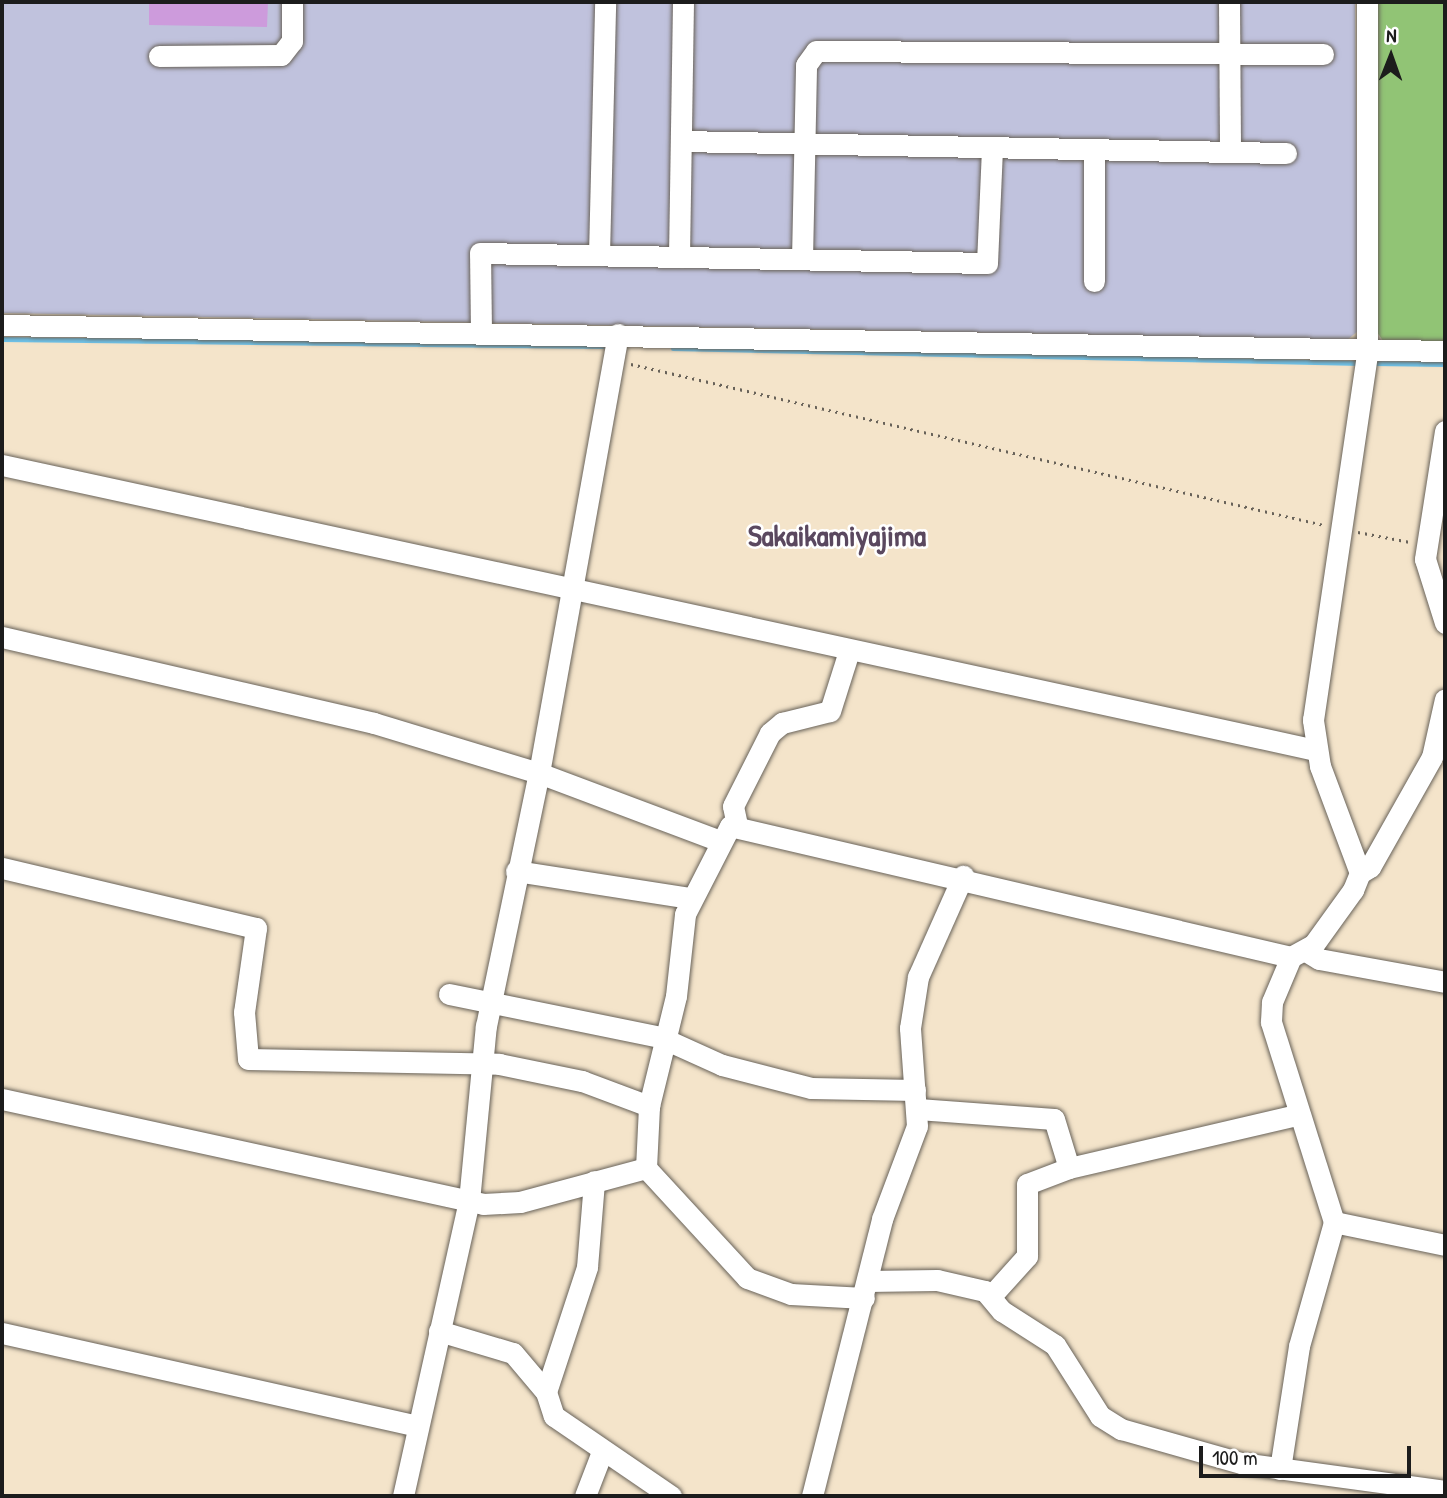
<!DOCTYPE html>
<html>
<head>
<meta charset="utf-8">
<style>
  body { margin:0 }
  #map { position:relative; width:1447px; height:1498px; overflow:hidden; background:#f4e4ca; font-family:"Patrick Hand",sans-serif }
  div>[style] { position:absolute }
  .industrial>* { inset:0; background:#c0c2dd }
  .green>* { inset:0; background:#91c475 }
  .stream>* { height:4.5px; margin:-2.25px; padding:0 2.25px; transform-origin:2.25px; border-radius:2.25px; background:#6ec3ea }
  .building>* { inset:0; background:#cd9bdc }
  .path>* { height:2.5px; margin-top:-1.25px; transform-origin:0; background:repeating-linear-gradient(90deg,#686259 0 2px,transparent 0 7px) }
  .roads { filter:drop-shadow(0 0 2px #686259) drop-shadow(0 0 2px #686259) }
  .minor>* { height:21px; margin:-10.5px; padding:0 10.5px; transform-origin:10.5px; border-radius:10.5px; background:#fff }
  span { translate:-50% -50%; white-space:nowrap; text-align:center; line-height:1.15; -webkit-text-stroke:5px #fff; paint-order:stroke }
  .quarter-label { font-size:30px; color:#5a485f; font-weight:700 }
  .frame { position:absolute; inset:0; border:4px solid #1c1c1c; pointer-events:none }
  .north { position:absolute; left:1356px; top:21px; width:70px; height:70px; -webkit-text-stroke:5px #fff; paint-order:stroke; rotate:1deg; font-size:19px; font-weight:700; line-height:28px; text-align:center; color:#1c1c1c }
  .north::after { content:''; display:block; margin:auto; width:24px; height:32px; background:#1c1c1c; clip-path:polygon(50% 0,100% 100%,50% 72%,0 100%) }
  .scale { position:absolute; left:1199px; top:1446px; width:212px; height:32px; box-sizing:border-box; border:4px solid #1c1c1c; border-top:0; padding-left:9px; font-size:21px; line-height:24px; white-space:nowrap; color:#1c1c1c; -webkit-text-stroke:5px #fff; paint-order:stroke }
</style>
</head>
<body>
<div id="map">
  <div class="industrial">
    <div style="clip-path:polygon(2px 2px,1355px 2px,1358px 331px,1347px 340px,2px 313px)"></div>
  </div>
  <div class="green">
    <div style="clip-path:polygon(1376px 2px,1445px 2px,1445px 341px,1383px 341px,1377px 332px)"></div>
  </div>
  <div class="stream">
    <div style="left:2px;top:339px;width:603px;rotate:0.67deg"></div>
    <div style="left:673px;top:348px;width:687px;rotate:1.25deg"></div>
    <div style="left:1373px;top:363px;width:72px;rotate:0.8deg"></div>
  </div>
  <div class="building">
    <div style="clip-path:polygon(149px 2px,268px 2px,267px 27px,149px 25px)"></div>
  </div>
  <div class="path">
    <div style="left:631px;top:364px;width:711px;rotate:13.08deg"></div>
    <div style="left:1358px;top:532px;width:53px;rotate:10.9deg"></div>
  </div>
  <div class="roads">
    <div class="minor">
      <div style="left:1229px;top:2px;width:150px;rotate:89.6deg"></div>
      <div style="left:159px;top:56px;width:122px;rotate:-0.5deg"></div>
      <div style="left:281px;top:55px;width:18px;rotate:-52deg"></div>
      <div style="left:292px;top:41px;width:39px;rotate:-90deg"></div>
      <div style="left:681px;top:141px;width:605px;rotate:1.14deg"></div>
      <div style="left:599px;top:255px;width:253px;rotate:-88.6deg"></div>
      <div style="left:679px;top:257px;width:255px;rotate:-89.1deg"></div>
      <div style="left:802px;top:259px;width:194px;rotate:-88.8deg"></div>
      <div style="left:806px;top:65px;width:17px;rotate:-54deg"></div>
      <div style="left:816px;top:51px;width:507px;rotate:0.34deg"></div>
      <div style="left:1094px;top:281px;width:132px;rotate:-90deg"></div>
      <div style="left:2px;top:325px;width:1443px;rotate:1.03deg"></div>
      <div style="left:481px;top:332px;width:79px;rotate:-90.7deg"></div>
      <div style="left:480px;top:253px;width:507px;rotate:1.13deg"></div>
      <div style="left:987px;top:263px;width:116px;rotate:-87.5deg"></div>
      <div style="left:1445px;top:431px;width:130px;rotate:98.9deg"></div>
      <div style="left:1425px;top:559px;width:67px;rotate:72.6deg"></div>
      <div style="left:2px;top:465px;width:1345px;rotate:12.24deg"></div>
      <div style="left:2px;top:637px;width:382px;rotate:13deg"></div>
      <div style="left:374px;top:723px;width:172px;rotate:16.9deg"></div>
      <div style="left:539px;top:773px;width:193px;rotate:20.6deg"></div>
      <div style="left:737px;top:825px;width:19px;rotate:-102deg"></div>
      <div style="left:733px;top:806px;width:82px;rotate:-63.1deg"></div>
      <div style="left:770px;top:733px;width:16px;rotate:-40deg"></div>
      <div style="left:782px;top:723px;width:49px;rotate:-14deg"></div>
      <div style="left:830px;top:711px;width:63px;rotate:-72.4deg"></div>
      <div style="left:2px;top:868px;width:261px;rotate:13.3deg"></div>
      <div style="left:256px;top:928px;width:85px;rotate:98.1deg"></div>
      <div style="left:244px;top:1012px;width:47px;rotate:85.1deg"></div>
      <div style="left:248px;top:1059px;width:251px;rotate:1.1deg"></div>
      <div style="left:499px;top:1064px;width:85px;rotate:11.6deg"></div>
      <div style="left:582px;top:1081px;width:72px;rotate:20.5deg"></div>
      <div style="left:516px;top:871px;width:176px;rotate:8.8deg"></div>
      <div style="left:1360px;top:873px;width:12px;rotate:-31deg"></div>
      <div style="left:1370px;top:867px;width:126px;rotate:-60.6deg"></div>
      <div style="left:1432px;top:757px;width:59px;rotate:-77.4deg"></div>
      <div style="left:1306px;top:951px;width:15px;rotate:32deg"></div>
      <div style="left:1319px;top:959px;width:128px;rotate:10.3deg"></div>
      <div style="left:1291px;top:957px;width:49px;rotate:112.9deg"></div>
      <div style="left:1272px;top:1002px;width:20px;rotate:93deg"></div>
      <div style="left:1271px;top:1022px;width:210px;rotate:72.5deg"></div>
      <div style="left:1334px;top:1222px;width:113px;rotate:11.7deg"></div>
      <div style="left:449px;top:994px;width:215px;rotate:11.5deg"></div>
      <div style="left:660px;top:1037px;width:68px;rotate:24.3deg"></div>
      <div style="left:722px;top:1065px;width:92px;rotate:14.5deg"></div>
      <div style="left:811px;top:1088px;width:104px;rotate:1.1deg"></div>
      <div style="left:2px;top:1099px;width:492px;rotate:12.3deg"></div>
      <div style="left:483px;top:1204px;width:37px;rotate:-3deg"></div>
      <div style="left:520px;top:1202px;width:131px;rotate:-15.1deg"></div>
      <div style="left:646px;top:1168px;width:149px;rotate:47.4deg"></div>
      <div style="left:747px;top:1278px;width:47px;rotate:20deg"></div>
      <div style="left:791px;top:1294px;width:73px;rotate:3.1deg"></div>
      <div style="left:918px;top:1109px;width:136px;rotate:4.2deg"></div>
      <div style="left:1054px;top:1119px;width:51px;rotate:73deg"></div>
      <div style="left:646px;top:1168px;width:62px;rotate:-87.2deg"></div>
      <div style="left:649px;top:1106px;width:113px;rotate:-76.2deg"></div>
      <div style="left:676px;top:996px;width:82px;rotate:-83.7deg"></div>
      <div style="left:685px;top:914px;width:99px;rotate:-62.9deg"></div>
      <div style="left:730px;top:826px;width:576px;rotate:13.14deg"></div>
      <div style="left:1291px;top:957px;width:26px;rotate:-29deg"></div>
      <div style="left:1314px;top:944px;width:67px;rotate:-54.2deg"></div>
      <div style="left:1353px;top:890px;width:18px;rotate:-68deg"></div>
      <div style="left:1360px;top:873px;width:114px;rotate:-110.5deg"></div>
      <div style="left:1320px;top:766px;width:47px;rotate:-98.7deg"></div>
      <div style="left:1313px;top:720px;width:369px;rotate:-81.6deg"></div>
      <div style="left:1367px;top:355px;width:353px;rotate:-90deg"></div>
      <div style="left:867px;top:1281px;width:70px;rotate:-0.8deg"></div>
      <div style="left:937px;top:1280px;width:49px;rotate:12.9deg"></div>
      <div style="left:985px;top:1291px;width:26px;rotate:50deg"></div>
      <div style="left:1002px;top:1311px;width:63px;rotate:32.7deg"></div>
      <div style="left:1055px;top:1345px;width:84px;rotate:57.6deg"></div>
      <div style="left:1100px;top:1416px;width:25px;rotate:32deg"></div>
      <div style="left:1121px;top:1429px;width:125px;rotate:15.8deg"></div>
      <div style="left:1241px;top:1463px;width:206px;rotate:7.8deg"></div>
      <div style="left:991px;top:1296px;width:54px;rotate:-48deg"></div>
      <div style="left:1027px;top:1256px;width:72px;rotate:-90deg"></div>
      <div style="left:1027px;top:1184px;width:45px;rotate:-20.9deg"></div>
      <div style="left:1069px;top:1168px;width:234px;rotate:-13.1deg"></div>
      <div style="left:439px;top:1331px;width:77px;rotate:16.6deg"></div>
      <div style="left:513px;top:1353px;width:51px;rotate:49.8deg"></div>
      <div style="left:546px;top:1392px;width:25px;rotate:72deg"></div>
      <div style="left:554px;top:1416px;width:142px;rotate:34.4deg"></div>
      <div style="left:2px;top:1333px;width:426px;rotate:12.6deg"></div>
      <div style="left:546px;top:1392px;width:132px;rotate:-71.8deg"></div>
      <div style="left:587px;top:1267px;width:86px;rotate:-85.3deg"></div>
      <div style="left:1280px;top:1469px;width:124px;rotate:-81.2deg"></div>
      <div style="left:1299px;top:1346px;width:129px;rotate:-74.2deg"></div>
      <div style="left:403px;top:1496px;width:302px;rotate:-77.4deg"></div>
      <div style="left:469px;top:1201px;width:176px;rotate:-84.5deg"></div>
      <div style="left:486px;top:1026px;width:258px;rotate:-78.2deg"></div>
      <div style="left:539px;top:773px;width:446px;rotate:-79.8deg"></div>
      <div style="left:585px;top:1496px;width:47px;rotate:-68.9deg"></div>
      <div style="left:812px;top:1496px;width:286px;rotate:-75.8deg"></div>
      <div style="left:882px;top:1219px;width:99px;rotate:-69.4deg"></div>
      <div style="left:917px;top:1126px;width:98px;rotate:-94.1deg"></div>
      <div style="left:910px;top:1028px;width:52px;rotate:-81.1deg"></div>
      <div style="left:918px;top:977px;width:111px;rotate:-66deg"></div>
    </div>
  </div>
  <div class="quarter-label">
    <span style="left:837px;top:535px">Sakaikamiyajima</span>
  </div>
  <div class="frame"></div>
  <div class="north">N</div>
  <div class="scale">100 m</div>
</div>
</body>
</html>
